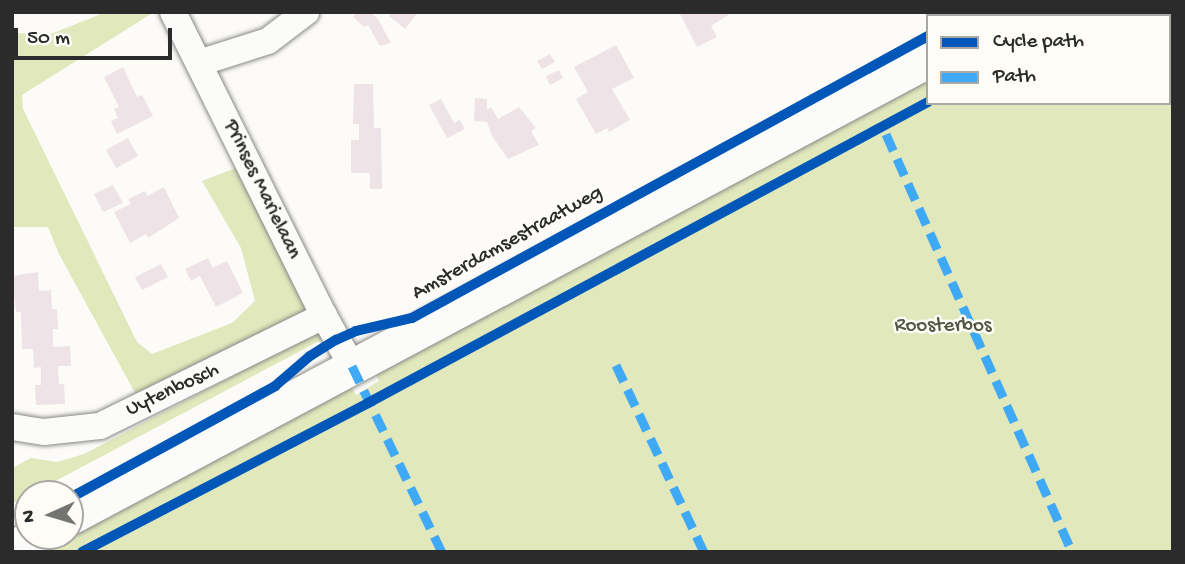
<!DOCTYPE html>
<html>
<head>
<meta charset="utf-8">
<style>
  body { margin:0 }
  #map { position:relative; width:1185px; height:564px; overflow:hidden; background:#fcfbf8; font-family:"Gochi Hand",sans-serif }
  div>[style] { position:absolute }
  .green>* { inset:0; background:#e0e8bc }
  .building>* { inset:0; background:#eee3e7 }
  .roads { filter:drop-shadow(0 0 2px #898987) drop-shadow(0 0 2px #898987) }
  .minor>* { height:26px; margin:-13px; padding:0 13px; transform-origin:13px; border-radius:13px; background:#fbfbf9 }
  .major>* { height:35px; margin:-17.5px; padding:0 17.5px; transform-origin:17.5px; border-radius:17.5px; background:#fbfbf9 }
  .quiet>* { height:9px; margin-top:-4.5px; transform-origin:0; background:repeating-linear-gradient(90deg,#3fa9f5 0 18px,transparent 0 27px) }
  .cycleway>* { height:10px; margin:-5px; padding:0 5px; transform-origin:5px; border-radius:5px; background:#0057b8 }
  span { translate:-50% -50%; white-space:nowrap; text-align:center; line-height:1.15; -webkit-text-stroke:5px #fdfcf7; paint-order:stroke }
  .street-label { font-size:21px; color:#2b2b2b }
  .park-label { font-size:21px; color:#535643 }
  .frame { position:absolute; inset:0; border:14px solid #2b2b2b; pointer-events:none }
  .legend { position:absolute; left:926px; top:14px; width:245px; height:91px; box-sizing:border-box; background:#fdfcf7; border:2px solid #a9a8a5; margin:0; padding:9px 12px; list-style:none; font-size:21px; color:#2b2b2b }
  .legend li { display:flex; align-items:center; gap:14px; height:35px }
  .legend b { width:35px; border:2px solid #a9a8a5 }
  .north { position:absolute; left:14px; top:480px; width:70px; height:70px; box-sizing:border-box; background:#fdfcf7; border:2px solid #a9a8a5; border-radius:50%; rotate:266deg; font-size:19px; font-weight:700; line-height:28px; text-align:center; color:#2b2b2b }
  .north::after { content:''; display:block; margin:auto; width:24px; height:32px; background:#747473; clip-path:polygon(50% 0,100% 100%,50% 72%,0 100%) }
  .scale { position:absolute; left:14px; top:28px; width:158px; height:32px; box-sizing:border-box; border:4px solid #2b2b2b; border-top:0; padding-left:9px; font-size:21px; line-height:24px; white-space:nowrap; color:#2b2b2b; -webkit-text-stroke:5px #fdfcf7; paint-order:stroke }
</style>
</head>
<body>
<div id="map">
  <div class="green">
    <div style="clip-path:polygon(106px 12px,154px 12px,22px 95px,23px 109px,137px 342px,152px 354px,232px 323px,255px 301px,241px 248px,202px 181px,238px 167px,310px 313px,140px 402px,59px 254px,48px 227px,12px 227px,12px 33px,51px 34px)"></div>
    <div style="clip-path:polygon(1049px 12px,1173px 12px,1173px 552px,31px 552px,59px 536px,70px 536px,70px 530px,346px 378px,356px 395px,379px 381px,376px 374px,521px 291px,928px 72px,928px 103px,1169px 103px,1169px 16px,1041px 16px)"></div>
    <div style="clip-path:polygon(319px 331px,323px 339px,12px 504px,12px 468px,31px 458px,57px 462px,84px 454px)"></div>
  </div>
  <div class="building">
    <div style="clip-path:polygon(356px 12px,370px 12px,378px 19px,391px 43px,380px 46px,368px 25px,364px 27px,353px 17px)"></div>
    <div style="clip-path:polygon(392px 12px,412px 12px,416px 15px,405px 29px,389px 16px)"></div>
    <div style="clip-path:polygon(679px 12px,733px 12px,711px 26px,717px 37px,697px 47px)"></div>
    <div style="clip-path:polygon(616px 45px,634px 78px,612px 89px,630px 120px,609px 132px,607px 128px,596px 134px,576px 99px,588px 92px,574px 67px)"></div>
    <div style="clip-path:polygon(550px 54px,555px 62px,542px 69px,537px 61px)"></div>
    <div style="clip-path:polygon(123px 67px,137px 97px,142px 95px,153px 116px,117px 134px,111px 121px,118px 118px,114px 109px,119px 107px,104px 77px)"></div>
    <div style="clip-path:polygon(559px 70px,563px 78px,550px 85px,546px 76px)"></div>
    <div style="clip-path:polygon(354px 84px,373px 84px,374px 128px,381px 128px,382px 189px,370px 189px,370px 173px,351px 173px,351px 140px,359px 140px,359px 124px,353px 124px)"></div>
    <div style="clip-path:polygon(475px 98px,487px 99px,487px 110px,491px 107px,498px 119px,519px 107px,536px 128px,531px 131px,539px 145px,508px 159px,492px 136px,487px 122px,474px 121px)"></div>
    <div style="clip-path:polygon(441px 99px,454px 123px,460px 120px,465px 129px,447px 138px,429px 105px)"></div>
    <div style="clip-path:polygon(128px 138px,138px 156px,116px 168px,106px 150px)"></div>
    <div style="clip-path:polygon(113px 185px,123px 203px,103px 212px,94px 194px)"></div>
    <div style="clip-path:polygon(164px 187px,179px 218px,148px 238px,146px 234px,130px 243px,114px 212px,131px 204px,128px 199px,145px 191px,147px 196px)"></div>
    <div style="clip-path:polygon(208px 258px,213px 268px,227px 261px,243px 293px,216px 307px,200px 276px,191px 281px,185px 269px)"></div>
    <div style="clip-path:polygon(161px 264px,168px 277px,142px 290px,135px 277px)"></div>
    <div style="clip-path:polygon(38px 272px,39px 291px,51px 290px,52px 309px,57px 309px,58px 329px,53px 329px,53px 347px,70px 346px,71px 366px,58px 366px,59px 384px,64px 384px,65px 404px,36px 405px,35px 385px,41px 385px,41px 367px,34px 368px,33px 349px,22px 349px,21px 312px,16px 312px,12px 276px)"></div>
  </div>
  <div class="roads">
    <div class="minor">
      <div style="left:173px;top:12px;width:339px;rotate:63.6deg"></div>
      <div style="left:324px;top:316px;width:57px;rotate:60.8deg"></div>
      <div style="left:199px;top:63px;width:72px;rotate:-17.7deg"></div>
      <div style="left:268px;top:41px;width:48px;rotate:-37.3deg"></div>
      <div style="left:12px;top:427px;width:32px;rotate:9deg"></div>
      <div style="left:44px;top:432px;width:56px;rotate:-6.1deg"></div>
      <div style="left:100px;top:426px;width:250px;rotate:-26.2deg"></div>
    </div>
    <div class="major">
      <div style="left:1012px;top:16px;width:7px;rotate:-34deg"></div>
      <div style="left:70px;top:517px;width:972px;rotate:-28.04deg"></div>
      <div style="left:12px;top:548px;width:26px;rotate:-28deg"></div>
    </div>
  </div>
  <div class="quiet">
    <div style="left:1169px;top:80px;width:6px;rotate:45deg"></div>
    <div style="left:886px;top:134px;width:458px;rotate:66deg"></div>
    <div style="left:616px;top:365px;width:207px;rotate:64.8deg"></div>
    <div style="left:352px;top:366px;width:207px;rotate:64.2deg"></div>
  </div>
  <div class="cycleway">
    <div style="left:70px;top:498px;width:234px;rotate:-28.6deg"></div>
    <div style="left:275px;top:386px;width:46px;rotate:-40.6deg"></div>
    <div style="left:310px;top:356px;width:31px;rotate:-32deg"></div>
    <div style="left:336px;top:340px;width:22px;rotate:-24deg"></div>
    <div style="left:356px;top:331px;width:57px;rotate:-13.1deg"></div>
    <div style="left:412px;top:318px;width:588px;rotate:-28.66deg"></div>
    <div style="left:82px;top:552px;width:322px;rotate:-27.5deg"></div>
    <div style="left:368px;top:403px;width:636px;rotate:-28.26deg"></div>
  </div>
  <div class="street-label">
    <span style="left:261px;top:190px;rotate:64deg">Prinses Marielaan</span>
    <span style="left:508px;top:244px;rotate:-29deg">Amsterdamsestraatweg</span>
    <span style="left:173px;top:391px;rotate:-25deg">Uytenbosch</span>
  </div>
  <div class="park-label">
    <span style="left:943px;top:327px">Roosterbos</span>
  </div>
  <div class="frame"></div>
  <ul class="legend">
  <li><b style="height:9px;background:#0057b8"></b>Cycle path</li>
  <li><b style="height:9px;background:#3fa9f5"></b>Path</li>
  </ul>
  <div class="north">N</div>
  <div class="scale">50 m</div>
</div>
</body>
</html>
